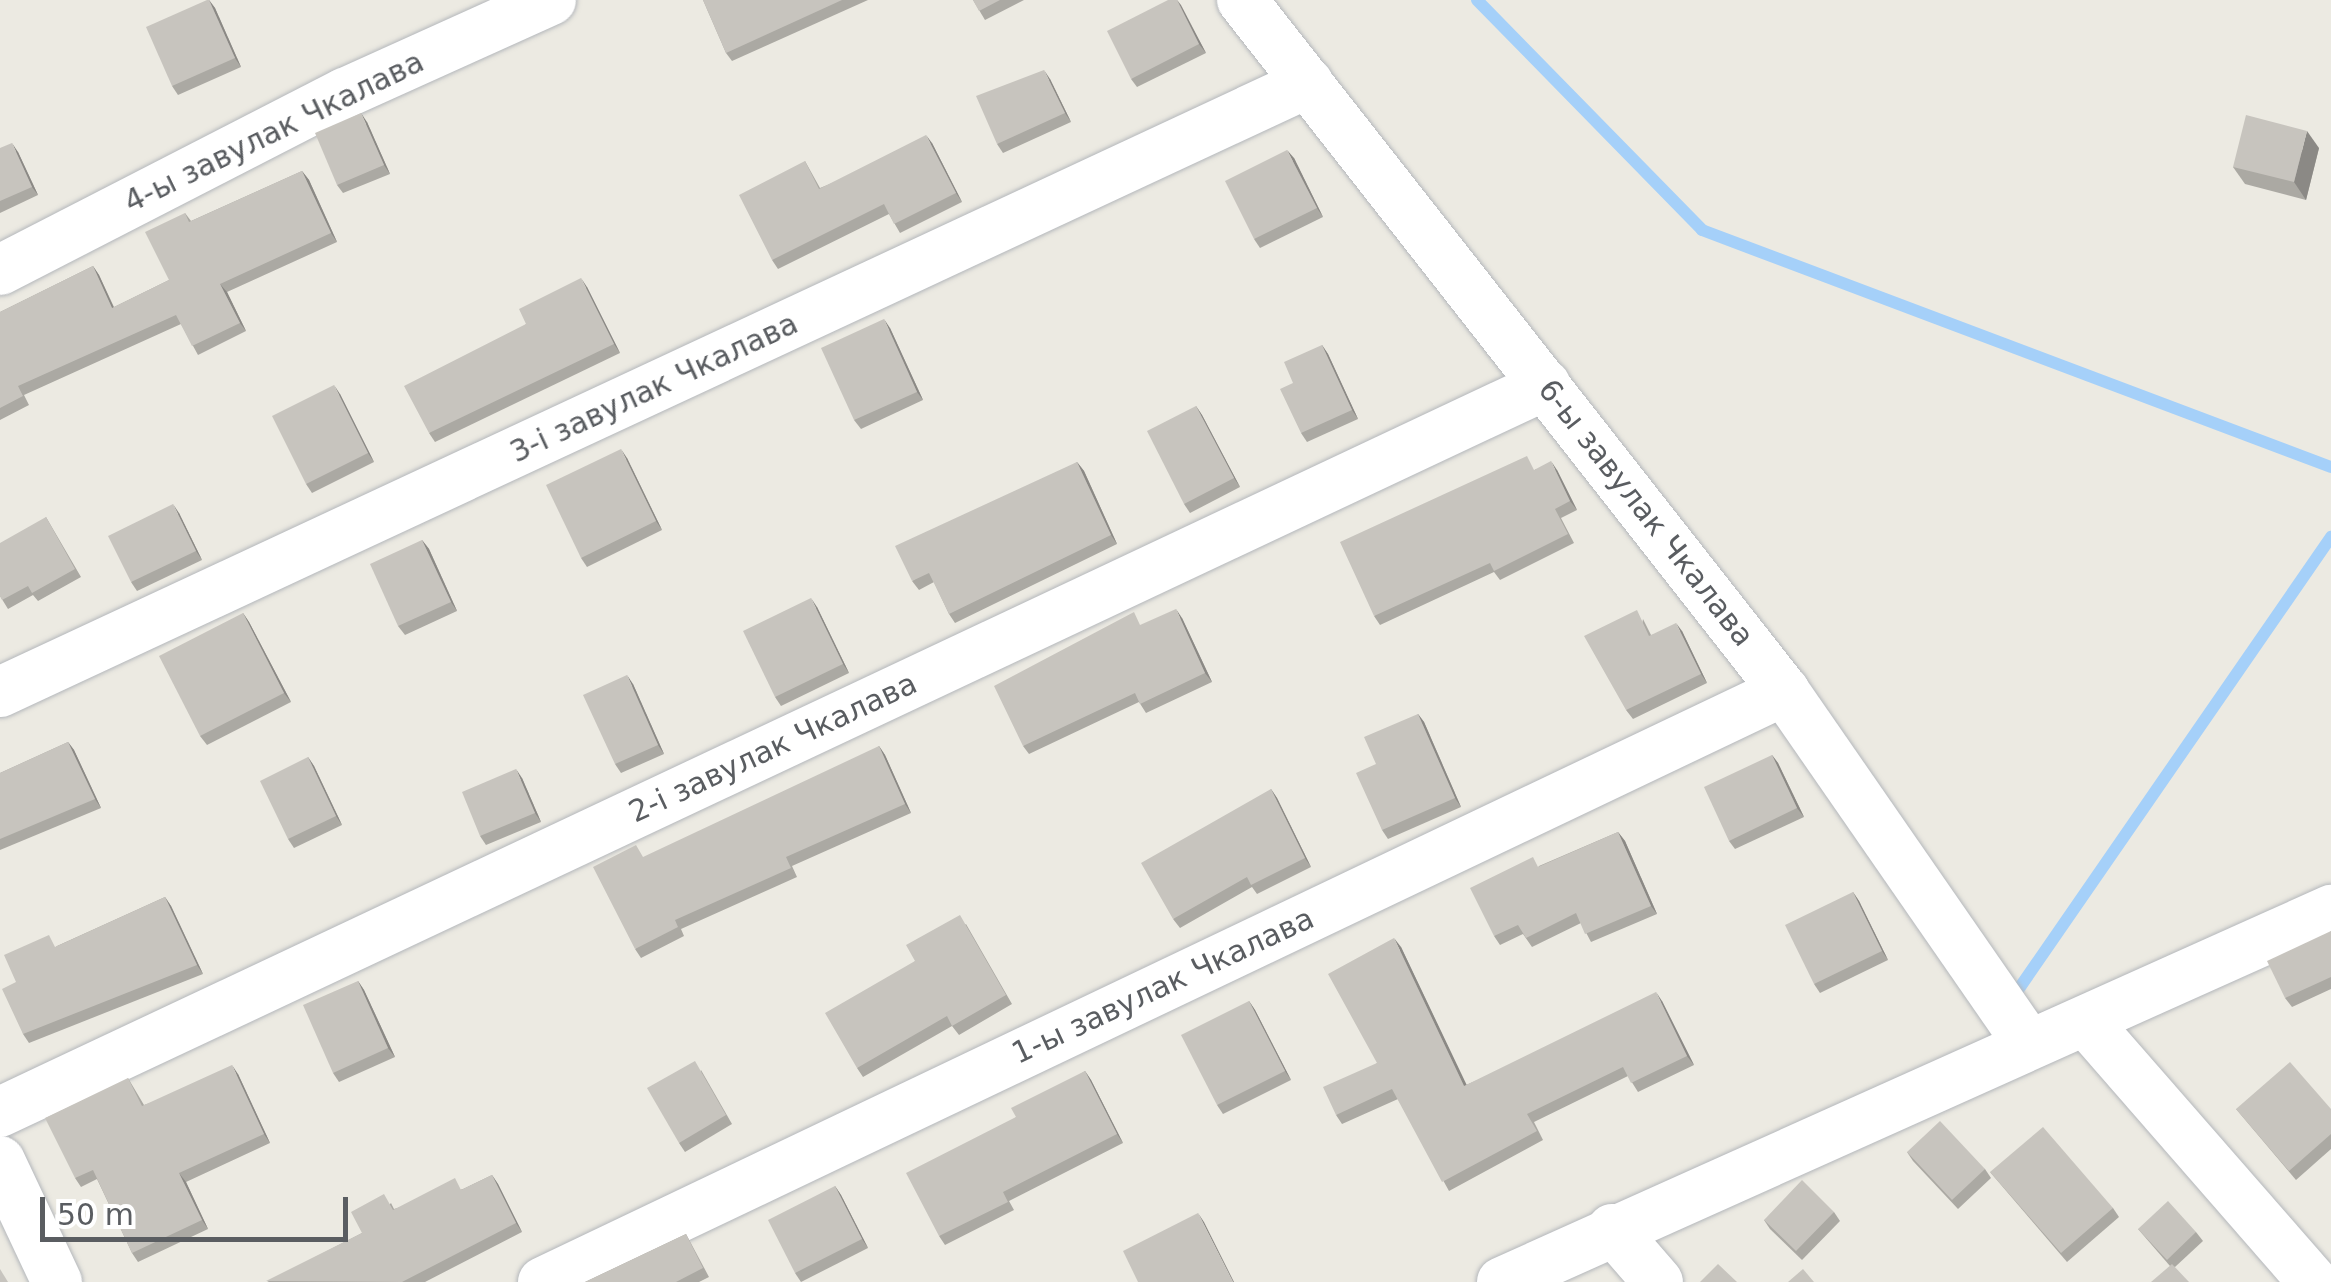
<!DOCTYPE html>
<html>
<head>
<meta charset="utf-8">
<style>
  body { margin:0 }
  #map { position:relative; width:2331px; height:1282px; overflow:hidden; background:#eceae2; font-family:"DejaVu Sans",sans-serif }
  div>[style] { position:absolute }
  .stream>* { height:12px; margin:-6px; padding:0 6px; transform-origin:6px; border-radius:6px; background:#a5d0f9 }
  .roads { filter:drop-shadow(0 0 2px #b4b7bb) drop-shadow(0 0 2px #b4b7bb) }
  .minor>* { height:50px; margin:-25px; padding:0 25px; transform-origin:25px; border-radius:25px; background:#fff }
  .wall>* { inset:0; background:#aba9a3 }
  .shaded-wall>* { inset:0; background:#8b8985 }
  .building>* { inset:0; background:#c7c4be }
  span { translate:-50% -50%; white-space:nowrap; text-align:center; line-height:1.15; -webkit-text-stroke:8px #fff; paint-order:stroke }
  .street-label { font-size:30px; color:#5a5d61 }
  .scale { position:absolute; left:40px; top:1197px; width:308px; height:45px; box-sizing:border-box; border:5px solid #5a5d61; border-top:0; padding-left:12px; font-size:30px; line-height:35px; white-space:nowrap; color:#5a5d61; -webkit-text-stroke:8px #fff; paint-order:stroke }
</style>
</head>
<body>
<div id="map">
  <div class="stream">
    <div style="left:1477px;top:0;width:322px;rotate:45.6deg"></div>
    <div style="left:1702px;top:230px;width:672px;rotate:20.65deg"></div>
    <div style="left:2018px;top:990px;width:551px;rotate:-55.36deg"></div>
  </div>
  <div class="roads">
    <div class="minor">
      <div style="left:1242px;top:0;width:878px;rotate:51.89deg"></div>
      <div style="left:1784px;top:691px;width:427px;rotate:55.3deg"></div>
      <div style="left:0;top:270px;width:388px;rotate:-27.2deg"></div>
      <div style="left:345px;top:93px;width:226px;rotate:-24.3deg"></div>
      <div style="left:0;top:692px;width:1443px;rotate:-24.97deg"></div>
      <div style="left:2088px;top:1024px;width:342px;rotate:48.9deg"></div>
      <div style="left:0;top:1112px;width:1708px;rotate:-25.19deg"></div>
      <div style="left:0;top:1161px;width:134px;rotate:64.8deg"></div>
      <div style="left:1612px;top:1229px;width:70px;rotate:49deg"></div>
      <div style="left:543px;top:1282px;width:1375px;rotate:-25.47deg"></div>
      <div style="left:1502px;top:1282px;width:909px;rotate:-24.17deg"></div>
    </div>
  </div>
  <div class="wall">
    <div style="clip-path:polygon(209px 0,215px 8px,241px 67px,178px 95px,172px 86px)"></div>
    <div style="clip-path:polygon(703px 0,868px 0,732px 61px,726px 53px)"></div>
    <div style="clip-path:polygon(973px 0,1024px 0,985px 20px)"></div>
    <div style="clip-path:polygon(1177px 0,1206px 53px,1137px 87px,1131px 79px)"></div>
    <div style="clip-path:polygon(1050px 79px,1071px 122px,1003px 153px,997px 144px)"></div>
    <div style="clip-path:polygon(367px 122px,390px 174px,343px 193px,337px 185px)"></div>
    <div style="clip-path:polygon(932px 143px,962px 202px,900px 233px,889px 214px,778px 269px,772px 260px,805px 161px,820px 188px)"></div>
    <div style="clip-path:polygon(0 148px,18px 152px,38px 195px,0 213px)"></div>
    <div style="clip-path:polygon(2319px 148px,2306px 200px,2245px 184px,2233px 167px)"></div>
    <div style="clip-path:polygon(1294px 158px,1323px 217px,1260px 248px,1254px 239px)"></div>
    <div style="clip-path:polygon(302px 171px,309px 180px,337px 242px,227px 292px,246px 331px,198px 355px,181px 324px,24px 395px,29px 405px,0 420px,0 312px,93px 266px,99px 275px,114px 307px,169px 280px,185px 213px,191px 221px)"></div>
    <div style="clip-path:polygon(587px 287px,620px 353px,435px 442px,429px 433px,526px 324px)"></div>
    <div style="clip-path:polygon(890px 328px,923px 400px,861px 429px,854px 420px)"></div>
    <div style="clip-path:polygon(1322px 345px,1328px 354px,1358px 419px,1307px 442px,1301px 433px)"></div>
    <div style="clip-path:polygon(340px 394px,374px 462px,312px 493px,306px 484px)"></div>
    <div style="clip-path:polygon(1196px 406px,1202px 415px,1240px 487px,1190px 513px,1184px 504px)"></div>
    <div style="clip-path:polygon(627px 458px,662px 530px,587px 567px,581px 558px)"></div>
    <div style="clip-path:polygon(1077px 462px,1084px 471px,1117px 544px,955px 623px,949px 614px,934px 582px,919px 590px,912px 581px)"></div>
    <div style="clip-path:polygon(1536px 469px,1557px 470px,1577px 510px,1561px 518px,1574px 543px,1500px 580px,1494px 572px,1380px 625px,1374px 616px)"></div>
    <div style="clip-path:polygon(179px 513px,202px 560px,137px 591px,131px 582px)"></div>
    <div style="clip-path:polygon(46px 517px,81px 577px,38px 601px,33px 595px,8px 609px,0 596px)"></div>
    <div style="clip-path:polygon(422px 540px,429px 549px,457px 611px,405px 635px,398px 626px)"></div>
    <div style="clip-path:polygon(817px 607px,849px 673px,781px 706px,775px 697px)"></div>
    <div style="clip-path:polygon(243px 613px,249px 622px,291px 702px,207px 745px,200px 736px)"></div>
    <div style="clip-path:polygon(1182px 618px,1212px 682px,1146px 713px,1139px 702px,1029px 754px,1023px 746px,1142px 625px)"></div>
    <div style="clip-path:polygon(1643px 619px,1651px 635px,1682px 631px,1707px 683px,1633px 719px,1626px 710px)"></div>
    <div style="clip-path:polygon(633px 684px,664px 754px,621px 773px,615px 764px)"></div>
    <div style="clip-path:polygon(1418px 714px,1424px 722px,1461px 807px,1388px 839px,1382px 830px,1376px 764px)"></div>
    <div style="clip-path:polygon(68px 742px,74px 750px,101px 808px,0 850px,0 773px)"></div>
    <div style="clip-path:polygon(879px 746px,885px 755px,911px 813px,792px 866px,797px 877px,681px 929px,684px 936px,641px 958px,635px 949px)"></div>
    <div style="clip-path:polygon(1772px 755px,1778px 763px,1804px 817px,1735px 849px,1729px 841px)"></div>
    <div style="clip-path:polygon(308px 757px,314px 766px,342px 825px,294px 848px,288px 839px)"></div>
    <div style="clip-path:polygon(522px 778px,541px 822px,486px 845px,480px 836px)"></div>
    <div style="clip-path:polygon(1271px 789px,1277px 798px,1311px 867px,1257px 894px,1252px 887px,1180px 928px,1173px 919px)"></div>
    <div style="clip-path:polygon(1618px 832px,1625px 841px,1657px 914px,1591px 942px,1581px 923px,1532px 947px,1523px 934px,1500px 945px,1494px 936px,1539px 866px)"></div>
    <div style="clip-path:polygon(1853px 892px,1859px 901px,1888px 960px,1820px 993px,1814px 984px)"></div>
    <div style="clip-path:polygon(165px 897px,171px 906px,203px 974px,29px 1043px,23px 1034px,16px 982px,57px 946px)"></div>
    <div style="clip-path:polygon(966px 924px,1012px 1004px,959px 1035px,952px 1026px,863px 1077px,857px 1068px,915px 961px)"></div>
    <div style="clip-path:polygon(2331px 931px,2331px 989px,2292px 1007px,2285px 998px)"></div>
    <div style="clip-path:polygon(1401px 947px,1466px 1085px,1662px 1001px,1694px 1065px,1638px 1092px,1628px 1076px,1534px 1122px,1543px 1140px,1449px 1191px,1398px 1099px,1342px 1124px,1336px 1115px,1377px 1063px)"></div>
    <div style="clip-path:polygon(358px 981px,364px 990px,395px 1057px,339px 1082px,333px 1073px)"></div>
    <div style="clip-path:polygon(1249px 1001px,1255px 1010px,1291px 1080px,1223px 1114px,1217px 1105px)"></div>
    <div style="clip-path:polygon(701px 1070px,732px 1124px,685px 1152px,679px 1143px)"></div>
    <div style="clip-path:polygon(1085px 1071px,1091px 1080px,1123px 1143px,1009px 1201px,1014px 1210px,945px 1245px,939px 1236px,1016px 1117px)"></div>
    <div style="clip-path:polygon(238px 1074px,270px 1143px,186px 1182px,208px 1229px,138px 1262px,132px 1253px,97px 1179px,81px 1187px,75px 1178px,128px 1078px,144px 1105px)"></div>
    <div style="clip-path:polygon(2236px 1109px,2331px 1109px,2331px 1149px,2296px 1180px)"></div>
    <div style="clip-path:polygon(1907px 1152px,1985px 1169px,1991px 1178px,1958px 1209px,1913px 1161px)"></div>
    <div style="clip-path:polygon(1990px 1172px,2113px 1208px,2119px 1217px,2067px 1262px)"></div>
    <div style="clip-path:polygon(492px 1175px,498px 1184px,522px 1232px,425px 1282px,267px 1282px,362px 1233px,391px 1203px,394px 1209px,463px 1189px)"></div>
    <div style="clip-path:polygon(835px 1186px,841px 1195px,868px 1248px,801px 1282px,795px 1273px)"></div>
    <div style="clip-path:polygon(1834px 1212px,1840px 1221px,1802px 1260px,1770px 1229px,1764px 1220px)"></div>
    <div style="clip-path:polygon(2138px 1229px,2196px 1232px,2203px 1241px,2175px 1267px,2170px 1266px)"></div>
    <div style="clip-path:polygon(686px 1234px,709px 1277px,699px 1282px,585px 1282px)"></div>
  </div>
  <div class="shaded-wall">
    <div style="clip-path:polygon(209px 0,215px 8px,241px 67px,235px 58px)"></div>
    <div style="clip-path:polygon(1177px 0,1181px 5px,1206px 53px,1199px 44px)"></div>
    <div style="clip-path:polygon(1044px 70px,1050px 79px,1071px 122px,1065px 113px)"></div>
    <div style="clip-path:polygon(361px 113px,367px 122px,390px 174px,384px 165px)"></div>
    <div style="clip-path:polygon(2307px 131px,2319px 148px,2306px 200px,2294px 182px)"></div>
    <div style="clip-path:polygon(926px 135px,932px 143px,962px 202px,956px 193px)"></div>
    <div style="clip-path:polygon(12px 143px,18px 152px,38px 195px,32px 187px)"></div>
    <div style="clip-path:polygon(1287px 150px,1294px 158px,1323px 217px,1317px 208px)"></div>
    <div style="clip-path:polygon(302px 171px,309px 180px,337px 242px,331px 233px)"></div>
    <div style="clip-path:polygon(93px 266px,99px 275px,118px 317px,112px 308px)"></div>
    <div style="clip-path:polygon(581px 278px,587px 287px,620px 353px,614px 344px)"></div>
    <div style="clip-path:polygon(220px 284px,227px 292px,246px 331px,240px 323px)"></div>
    <div style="clip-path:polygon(884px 319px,890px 328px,923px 400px,917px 392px)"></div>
    <div style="clip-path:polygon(1322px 345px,1328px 354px,1358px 419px,1352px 410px)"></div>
    <div style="clip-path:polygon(334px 385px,340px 394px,374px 462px,368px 453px)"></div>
    <div style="clip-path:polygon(1196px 406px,1202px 415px,1240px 487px,1234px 478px)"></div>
    <div style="clip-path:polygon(621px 449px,627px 458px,662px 530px,656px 521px)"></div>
    <div style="clip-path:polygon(1551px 461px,1557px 470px,1577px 510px,1570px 501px)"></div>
    <div style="clip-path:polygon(1077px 462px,1084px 471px,1117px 544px,1111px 535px)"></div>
    <div style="clip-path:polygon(173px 504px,179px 513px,202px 560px,196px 551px)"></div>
    <div style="clip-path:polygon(422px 540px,429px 549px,457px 611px,451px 602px)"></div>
    <div style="clip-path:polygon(811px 598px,817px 607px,849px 673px,843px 664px)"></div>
    <div style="clip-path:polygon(1176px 609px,1182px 618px,1212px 682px,1205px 673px)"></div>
    <div style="clip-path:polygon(243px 613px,249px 622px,291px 702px,284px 693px)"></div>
    <div style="clip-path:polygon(1676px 623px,1682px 631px,1707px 683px,1701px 674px)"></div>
    <div style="clip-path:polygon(627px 675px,633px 684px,664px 754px,658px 745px)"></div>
    <div style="clip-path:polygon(1418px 714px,1424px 722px,1461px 807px,1455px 798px)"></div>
    <div style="clip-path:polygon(68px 742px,74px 750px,101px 808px,95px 799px)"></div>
    <div style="clip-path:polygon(879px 746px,885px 755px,911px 813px,905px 804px)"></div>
    <div style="clip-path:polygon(1772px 755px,1778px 763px,1804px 817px,1797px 808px)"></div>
    <div style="clip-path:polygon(308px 757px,314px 766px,342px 825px,336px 816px)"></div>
    <div style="clip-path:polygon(516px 769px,522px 778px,541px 822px,535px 813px)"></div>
    <div style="clip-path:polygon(1271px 789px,1277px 798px,1311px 867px,1305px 858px)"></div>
    <div style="clip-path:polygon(1618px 832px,1625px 841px,1657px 914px,1651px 906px)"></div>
    <div style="clip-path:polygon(1853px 892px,1859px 901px,1888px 960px,1882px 951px)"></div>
    <div style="clip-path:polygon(165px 897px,171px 906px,203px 974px,197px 965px)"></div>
    <div style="clip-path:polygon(1394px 938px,1401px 947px,1471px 1094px,1464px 1086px)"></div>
    <div style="clip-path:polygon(358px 981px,364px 990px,395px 1057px,388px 1048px)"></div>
    <div style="clip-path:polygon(1656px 992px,1662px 1001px,1694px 1065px,1687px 1056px)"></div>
    <div style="clip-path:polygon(1249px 1001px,1255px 1010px,1291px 1080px,1285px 1071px)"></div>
    <div style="clip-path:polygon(232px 1065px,238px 1074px,270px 1143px,264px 1134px)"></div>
    <div style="clip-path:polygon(1085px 1071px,1091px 1080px,1123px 1143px,1117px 1134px)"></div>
    <div style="clip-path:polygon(179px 1173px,186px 1182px,208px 1229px,202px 1220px)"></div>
    <div style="clip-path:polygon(492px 1175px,498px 1184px,522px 1232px,516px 1223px)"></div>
    <div style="clip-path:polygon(835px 1186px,841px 1195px,868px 1248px,862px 1239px)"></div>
    <div style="clip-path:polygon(1198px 1213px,1204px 1222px,1234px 1282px,1233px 1282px)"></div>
  </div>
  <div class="building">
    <div style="clip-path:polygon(207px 0,209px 0,235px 58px,172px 86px,146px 27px)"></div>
    <div style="clip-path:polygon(703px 0,842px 0,726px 53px)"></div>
    <div style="clip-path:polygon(973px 0,1000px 0,979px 11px)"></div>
    <div style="clip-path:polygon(1168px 0,1177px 0,1199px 44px,1131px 79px,1107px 31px)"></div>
    <div style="clip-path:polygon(1044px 70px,1065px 113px,997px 144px,976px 96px)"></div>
    <div style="clip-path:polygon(361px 113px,384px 165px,337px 185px,315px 133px)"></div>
    <div style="clip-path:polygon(2246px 115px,2307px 131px,2294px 182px,2233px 167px)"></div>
    <div style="clip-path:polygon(926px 135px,956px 193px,894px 224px,884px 204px,772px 260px,739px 195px,805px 161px,819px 189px)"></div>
    <div style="clip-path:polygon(12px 143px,32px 187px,0 201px,0 148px)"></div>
    <div style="clip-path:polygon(1287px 150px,1317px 208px,1254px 239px,1225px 181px)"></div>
    <div style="clip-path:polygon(302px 171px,331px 233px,220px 284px,240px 323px,192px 346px,176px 315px,18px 386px,23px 396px,0 408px,0 312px,93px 266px,112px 308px,169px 280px,145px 232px,185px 213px,189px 222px)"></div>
    <div style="clip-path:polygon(581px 278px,614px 344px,429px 433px,404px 386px,526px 324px,519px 309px)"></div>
    <div style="clip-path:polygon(884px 319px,917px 392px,854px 420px,821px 348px)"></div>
    <div style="clip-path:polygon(1322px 345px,1352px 410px,1301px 433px,1280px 389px,1293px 383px,1284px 362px)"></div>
    <div style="clip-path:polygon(334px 385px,368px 453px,306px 484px,272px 416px)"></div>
    <div style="clip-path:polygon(1196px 406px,1234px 478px,1184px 504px,1147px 431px)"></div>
    <div style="clip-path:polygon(621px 449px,656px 521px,581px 558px,546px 485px)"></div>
    <div style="clip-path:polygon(1527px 456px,1534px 470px,1551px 461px,1570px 501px,1555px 509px,1568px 534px,1494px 571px,1490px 563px,1374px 616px,1340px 542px)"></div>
    <div style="clip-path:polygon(1077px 462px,1111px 535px,949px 614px,929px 573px,912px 581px,895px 546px)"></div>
    <div style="clip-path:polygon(173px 504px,196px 551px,131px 582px,108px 536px)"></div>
    <div style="clip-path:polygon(46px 517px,75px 569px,32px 593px,28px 586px,2px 600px,0 596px,0 543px)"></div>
    <div style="clip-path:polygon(422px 540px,451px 602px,398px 626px,370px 564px)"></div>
    <div style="clip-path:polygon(811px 598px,843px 664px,775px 697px,743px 631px)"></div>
    <div style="clip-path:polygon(1176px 609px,1205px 673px,1140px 704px,1135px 693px,1023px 746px,994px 686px,1134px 612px,1140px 625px)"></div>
    <div style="clip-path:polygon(1637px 610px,1649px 636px,1676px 623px,1701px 674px,1626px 710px,1584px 636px)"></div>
    <div style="clip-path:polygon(243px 613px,284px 693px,200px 736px,159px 656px)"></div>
    <div style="clip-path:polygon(627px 675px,658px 745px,615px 764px,583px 695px)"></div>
    <div style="clip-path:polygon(1418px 714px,1455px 798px,1382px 830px,1356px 773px,1376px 764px,1364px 737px)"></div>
    <div style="clip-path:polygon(68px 742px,95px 799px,0 839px,0 773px)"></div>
    <div style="clip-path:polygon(879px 746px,905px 804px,786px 857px,791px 868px,675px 920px,678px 927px,635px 949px,593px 867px,636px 845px,643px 857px)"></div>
    <div style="clip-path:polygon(1772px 755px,1797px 808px,1729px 841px,1704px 787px)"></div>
    <div style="clip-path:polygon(308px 757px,336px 816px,288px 839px,260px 781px)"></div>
    <div style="clip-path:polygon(516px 769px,535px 813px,480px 836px,462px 792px)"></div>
    <div style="clip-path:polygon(1271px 789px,1305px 858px,1251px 885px,1247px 877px,1173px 919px,1141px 863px)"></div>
    <div style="clip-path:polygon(1618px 832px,1651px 906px,1585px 934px,1576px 913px,1526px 938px,1518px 925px,1494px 936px,1470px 888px,1533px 857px,1538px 867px)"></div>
    <div style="clip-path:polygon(1853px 892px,1882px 951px,1814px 984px,1785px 925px)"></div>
    <div style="clip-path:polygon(165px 897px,197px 965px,23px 1034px,2px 989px,16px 982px,4px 955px,49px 935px,55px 947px)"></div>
    <div style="clip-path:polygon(960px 915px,1006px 995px,952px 1026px,947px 1016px,857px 1068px,825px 1013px,915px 961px,906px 945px)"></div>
    <div style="clip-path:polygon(2331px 931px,2331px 977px,2285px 998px,2267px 961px)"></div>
    <div style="clip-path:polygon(1394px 938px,1464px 1086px,1656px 992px,1687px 1056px,1631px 1083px,1623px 1067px,1527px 1114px,1537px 1131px,1442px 1182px,1392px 1089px,1336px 1115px,1323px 1087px,1377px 1063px,1328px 974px)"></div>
    <div style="clip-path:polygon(358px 981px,388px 1048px,333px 1073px,303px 1005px)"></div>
    <div style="clip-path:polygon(1249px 1001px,1285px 1071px,1217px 1105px,1181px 1035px)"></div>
    <div style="clip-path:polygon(695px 1061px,726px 1115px,679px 1143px,647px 1088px)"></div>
    <div style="clip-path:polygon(2290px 1062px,2331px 1109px,2331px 1134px,2289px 1171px,2236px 1109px)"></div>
    <div style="clip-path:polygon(232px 1065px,264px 1134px,179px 1173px,202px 1220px,132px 1253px,93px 1170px,75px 1178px,45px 1118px,128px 1078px,142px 1106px)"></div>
    <div style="clip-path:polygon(1085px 1071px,1117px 1134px,1003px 1192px,1008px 1202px,939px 1236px,906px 1173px,1016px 1117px,1011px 1108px)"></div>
    <div style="clip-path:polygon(1940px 1121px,1985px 1169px,1952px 1200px,1907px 1152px)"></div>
    <div style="clip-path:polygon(2043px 1127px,2113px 1208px,2061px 1253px,1990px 1172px)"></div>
    <div style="clip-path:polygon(492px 1175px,516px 1223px,402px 1282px,266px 1281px,362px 1233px,351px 1212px,384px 1194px,393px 1210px,455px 1178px,461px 1190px)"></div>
    <div style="clip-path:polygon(1802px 1180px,1834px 1212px,1796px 1251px,1764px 1220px)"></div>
    <div style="clip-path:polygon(835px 1186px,862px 1239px,795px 1273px,768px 1220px)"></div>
    <div style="clip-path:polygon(2168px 1201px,2196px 1232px,2167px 1260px,2138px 1229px)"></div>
    <div style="clip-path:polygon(1198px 1213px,1233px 1282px,1138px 1282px,1123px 1251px)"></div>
    <div style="clip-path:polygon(686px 1234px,703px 1268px,676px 1282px,585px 1282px)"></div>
    <div style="clip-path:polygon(1718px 1264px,1737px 1282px,1700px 1282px)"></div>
    <div style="clip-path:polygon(2172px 1264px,2189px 1282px,2151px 1282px)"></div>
    <div style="clip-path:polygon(0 1269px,8px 1282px,0 1282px)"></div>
    <div style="clip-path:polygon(1803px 1269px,1814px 1282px,1788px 1282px)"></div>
  </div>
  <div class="street-label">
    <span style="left:274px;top:132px;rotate:-26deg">4-ы завулак Чкалава</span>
    <span style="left:654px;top:388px;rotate:-25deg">3-і завулак Чкалава</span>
    <span style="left:1646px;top:513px;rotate:52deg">6-ы завулак Чкалава</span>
    <span style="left:773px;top:748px;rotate:-25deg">2-і завулак Чкалава</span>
    <span style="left:1163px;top:986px;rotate:-25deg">1-ы завулак Чкалава</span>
  </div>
  <div class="scale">50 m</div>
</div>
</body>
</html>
